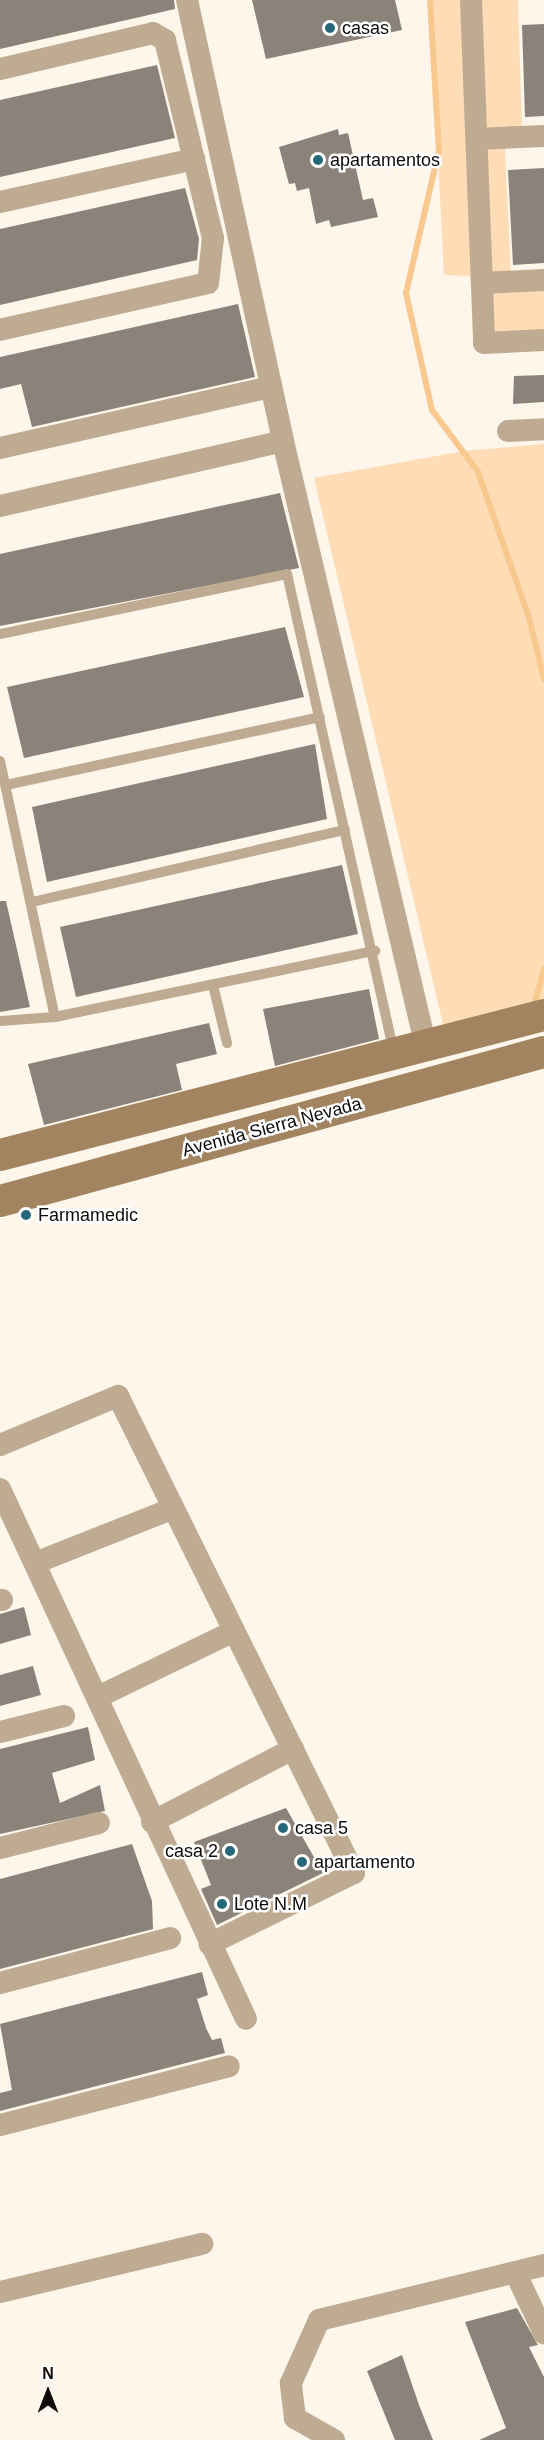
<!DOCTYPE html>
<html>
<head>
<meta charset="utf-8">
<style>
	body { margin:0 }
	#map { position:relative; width:544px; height:2440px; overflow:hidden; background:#fef5eb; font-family:Helvetica,sans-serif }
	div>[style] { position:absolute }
	.green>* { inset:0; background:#fedcb6 }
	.stream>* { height:6px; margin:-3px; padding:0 3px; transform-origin:3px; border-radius:3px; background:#f8c88f }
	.building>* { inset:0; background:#8b837a }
	.lane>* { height:10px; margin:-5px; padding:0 5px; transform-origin:5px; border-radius:5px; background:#bfaa92 }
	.street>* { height:22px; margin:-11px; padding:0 11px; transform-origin:11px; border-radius:11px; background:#bfaa92 }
	.secondary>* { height:32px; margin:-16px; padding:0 16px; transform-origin:16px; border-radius:16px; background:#a28460 }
	.dots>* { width:16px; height:16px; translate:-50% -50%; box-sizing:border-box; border:3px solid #fff; border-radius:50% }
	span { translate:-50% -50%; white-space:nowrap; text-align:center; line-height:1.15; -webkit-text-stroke:5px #fff; paint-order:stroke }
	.poi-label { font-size:18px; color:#0e0b08 }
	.left { translate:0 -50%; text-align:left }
	.right { translate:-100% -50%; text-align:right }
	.street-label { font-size:18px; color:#0e0b08 }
	.north { position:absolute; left:18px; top:2362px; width:60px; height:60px; -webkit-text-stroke:4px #fff; paint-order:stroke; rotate:0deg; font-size:16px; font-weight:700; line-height:24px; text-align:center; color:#0e0b08 }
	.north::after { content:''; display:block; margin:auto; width:21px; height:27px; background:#0e0b08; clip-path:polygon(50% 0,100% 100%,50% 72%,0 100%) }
</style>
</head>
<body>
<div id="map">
	<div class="green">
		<div style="clip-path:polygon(430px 0,518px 0,522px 130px,504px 131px,511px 278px,444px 275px)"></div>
		<div style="clip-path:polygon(544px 287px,544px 335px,489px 338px,488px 289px)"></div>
		<div style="clip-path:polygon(544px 444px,544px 1015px,447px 1041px,314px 478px,464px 451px)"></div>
	</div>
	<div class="stream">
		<div style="left:430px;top:0;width:150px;rotate:86.6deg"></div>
		<div style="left:439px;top:150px;width:147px;rotate:103deg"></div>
		<div style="left:406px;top:293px;width:120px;rotate:77.5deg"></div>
		<div style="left:432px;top:410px;width:77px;rotate:53.4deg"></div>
		<div style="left:478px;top:472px;width:155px;rotate:70.7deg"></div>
		<div style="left:529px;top:618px;width:63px;rotate:76.2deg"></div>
		<div style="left:534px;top:1006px;width:39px;rotate:-75deg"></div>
	</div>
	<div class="building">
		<div style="clip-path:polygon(0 0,174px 0,175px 9px,0 49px)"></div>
		<div style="clip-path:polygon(252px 0,395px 0,402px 30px,266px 59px)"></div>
		<div style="clip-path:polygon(544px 24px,544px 116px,525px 117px,522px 25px)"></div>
		<div style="clip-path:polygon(157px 65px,175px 138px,0 177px,0 100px)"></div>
		<div style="clip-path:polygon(338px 129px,339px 135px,348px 133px,363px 200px,373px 198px,378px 217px,331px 227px,329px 220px,316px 224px,309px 188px,297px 191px,295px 183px,289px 184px,279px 147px)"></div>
		<div style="clip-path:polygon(544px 168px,544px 263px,513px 265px,508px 170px)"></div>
		<div style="clip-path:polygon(185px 188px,199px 239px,197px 260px,0 305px,0 229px)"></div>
		<div style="clip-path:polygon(238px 304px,255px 377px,32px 427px,21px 384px,0 389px,0 357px)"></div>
		<div style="clip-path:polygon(544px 375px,544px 402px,513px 404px,514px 376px)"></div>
		<div style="clip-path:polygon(280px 493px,299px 568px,0 626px,0 554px)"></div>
		<div style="clip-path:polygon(285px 627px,304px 697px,24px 758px,7px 687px)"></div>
		<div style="clip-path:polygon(315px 744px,327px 819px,47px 882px,32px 807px)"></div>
		<div style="clip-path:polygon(342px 865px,358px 934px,76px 997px,60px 927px)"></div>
		<div style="clip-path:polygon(0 901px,6px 901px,30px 1007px,0 1012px)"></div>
		<div style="clip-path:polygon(369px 989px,379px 1039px,275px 1066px,263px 1009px)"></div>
		<div style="clip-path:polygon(209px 1023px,217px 1054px,176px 1064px,182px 1090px,44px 1125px,28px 1064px)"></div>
		<div style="clip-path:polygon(24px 1607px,31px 1635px,0 1644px,0 1614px)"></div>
		<div style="clip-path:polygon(33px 1666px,41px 1695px,0 1706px,0 1675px)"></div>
		<div style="clip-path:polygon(88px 1727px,95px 1760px,52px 1773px,60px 1803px,100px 1785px,105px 1811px,0 1834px,0 1749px)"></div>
		<div style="clip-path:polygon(286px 1808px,323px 1873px,217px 1925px,201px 1889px,211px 1885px,194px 1842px)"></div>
		<div style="clip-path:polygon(132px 1844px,152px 1901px,153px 1929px,0 1969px,0 1879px)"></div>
		<div style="clip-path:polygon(202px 1972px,208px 1995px,197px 1999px,206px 2028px,212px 2040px,221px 2038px,225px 2053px,0 2111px,0 2093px,12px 2090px,0 2024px)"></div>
		<div style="clip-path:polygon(517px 2308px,538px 2345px,529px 2347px,544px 2377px,544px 2440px,479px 2440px,506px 2428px,465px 2322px)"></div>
		<div style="clip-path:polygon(402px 2355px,419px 2405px,433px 2440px,395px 2440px,367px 2371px)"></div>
	</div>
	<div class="lane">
		<div style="left:0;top:634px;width:293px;rotate:-11.8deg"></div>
		<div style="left:287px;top:574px;width:490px;rotate:77.4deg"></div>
		<div style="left:0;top:761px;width:262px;rotate:77.9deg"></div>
		<div style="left:6px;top:785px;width:321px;rotate:-12.2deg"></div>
		<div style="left:32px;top:902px;width:321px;rotate:-13deg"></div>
		<div style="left:213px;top:985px;width:60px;rotate:76.4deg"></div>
		<div style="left:0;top:1021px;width:55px;rotate:-4.2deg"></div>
		<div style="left:55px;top:1017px;width:327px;rotate:-11.7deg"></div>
	</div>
	<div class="street">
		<div style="left:187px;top:0;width:451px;rotate:77.7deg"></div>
		<div style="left:283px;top:441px;width:623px;rotate:76.72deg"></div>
		<div style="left:471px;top:0;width:343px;rotate:87.8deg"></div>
		<div style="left:484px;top:343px;width:60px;rotate:-2.9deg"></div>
		<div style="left:0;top:69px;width:157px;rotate:-13.2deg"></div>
		<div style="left:153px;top:33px;width:14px;rotate:30deg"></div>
		<div style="left:165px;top:40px;width:204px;rotate:76.4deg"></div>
		<div style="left:213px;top:238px;width:45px;rotate:96.3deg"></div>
		<div style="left:208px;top:283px;width:213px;rotate:167.3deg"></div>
		<div style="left:477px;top:139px;width:67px;rotate:-2.6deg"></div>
		<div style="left:0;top:202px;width:199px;rotate:-12.5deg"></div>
		<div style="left:482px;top:283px;width:62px;rotate:-2.8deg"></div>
		<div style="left:508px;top:431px;width:36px;rotate:-3deg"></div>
		<div style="left:0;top:448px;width:278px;rotate:-12.7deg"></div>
		<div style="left:0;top:506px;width:290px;rotate:-12.9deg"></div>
		<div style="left:0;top:1445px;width:128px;rotate:-22.6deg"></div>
		<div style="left:118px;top:1396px;width:532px;rotate:63.68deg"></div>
		<div style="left:354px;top:1873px;width:161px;rotate:153.8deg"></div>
		<div style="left:0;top:1489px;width:584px;rotate:65.1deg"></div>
		<div style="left:35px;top:1563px;width:149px;rotate:-21.6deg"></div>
		<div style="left:0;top:1600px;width:2px"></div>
		<div style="left:98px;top:1697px;width:151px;rotate:-25.9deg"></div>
		<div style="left:0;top:1732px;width:66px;rotate:-14deg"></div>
		<div style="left:152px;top:1822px;width:159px;rotate:-27.4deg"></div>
		<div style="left:0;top:1848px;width:102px;rotate:-14.2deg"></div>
		<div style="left:0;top:1983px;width:176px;rotate:-14.8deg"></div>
		<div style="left:0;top:2125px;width:236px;rotate:-14.4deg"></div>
		<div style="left:515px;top:2272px;width:68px;rotate:64.6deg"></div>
		<div style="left:0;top:2292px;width:208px;rotate:-13.4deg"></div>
		<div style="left:334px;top:2440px;width:45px;rotate:-150.6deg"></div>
		<div style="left:295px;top:2418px;width:35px;rotate:-97deg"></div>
		<div style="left:291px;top:2383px;width:69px;rotate:-66deg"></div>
		<div style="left:319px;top:2320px;width:232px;rotate:-13.7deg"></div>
	</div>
	<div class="secondary">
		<div style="left:0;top:1155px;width:562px;rotate:-14.43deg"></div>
		<div style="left:0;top:1201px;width:564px;rotate:-15.32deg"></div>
	</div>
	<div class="dots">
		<div style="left:330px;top:28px;background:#26677b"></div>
		<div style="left:318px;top:160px;background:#26677b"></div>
		<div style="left:26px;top:1215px;background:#26677b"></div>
		<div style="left:283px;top:1828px;background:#26677b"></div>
		<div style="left:230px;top:1851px;background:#26677b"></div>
		<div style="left:302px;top:1862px;background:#26677b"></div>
		<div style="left:222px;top:1904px;background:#26677b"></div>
	</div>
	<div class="poi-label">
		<span class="left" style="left:342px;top:28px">casas</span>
		<span class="left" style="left:330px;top:160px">apartamentos</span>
		<span class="left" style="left:38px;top:1215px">Farmamedic</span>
		<span class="left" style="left:295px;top:1828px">casa 5</span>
		<span class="right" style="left:218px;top:1851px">casa 2</span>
		<span class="left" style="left:314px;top:1862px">apartamento</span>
		<span class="left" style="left:234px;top:1904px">Lote N.M</span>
	</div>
	<div class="street-label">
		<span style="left:272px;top:1127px;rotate:-15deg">Avenida Sierra Nevada</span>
	</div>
	<div class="north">N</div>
</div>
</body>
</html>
